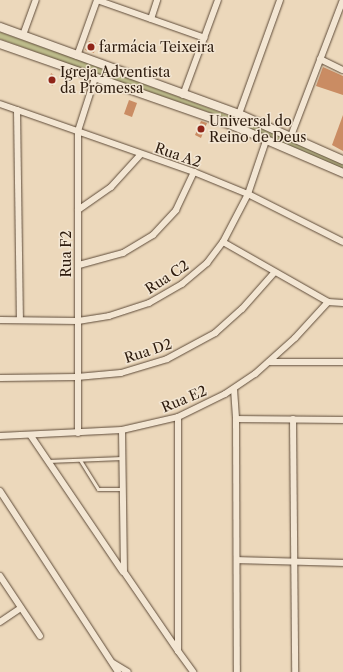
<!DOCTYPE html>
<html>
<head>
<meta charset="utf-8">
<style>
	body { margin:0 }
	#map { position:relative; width:343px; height:672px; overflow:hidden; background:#ecd8bb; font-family:"Libre Caslon Text",serif }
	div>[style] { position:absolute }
	.green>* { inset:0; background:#bebd8c }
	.building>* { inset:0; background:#ca8c63 }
	.roads { filter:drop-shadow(0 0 1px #5e4b39) drop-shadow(0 0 1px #5e4b39) }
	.lane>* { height:3px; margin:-1.5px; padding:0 1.5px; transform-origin:1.5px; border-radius:1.5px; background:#f3e6d3 }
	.street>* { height:6px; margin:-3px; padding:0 3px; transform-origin:3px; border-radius:3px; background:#f3e6d3 }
	.secondary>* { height:8px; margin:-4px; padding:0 4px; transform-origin:4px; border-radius:4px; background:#f3e6d3 }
	.dots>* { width:11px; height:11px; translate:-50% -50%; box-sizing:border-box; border:2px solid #f3e6d3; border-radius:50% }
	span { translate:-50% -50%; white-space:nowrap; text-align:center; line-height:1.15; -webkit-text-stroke:3px #f3e6d3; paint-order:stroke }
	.poi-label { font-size:14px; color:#2e1c0e }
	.left { translate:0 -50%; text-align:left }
	.street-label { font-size:14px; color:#2e1c0e }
</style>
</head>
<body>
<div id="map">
	<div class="green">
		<div style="clip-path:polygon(0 32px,98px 67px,230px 116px,228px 119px,80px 68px,0 39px)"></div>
		<div style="clip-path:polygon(251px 123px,331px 158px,343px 164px,343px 169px,248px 128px)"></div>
	</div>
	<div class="building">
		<div style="clip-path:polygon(89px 41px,96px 43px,94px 53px,85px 50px)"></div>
		<div style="clip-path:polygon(323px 67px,343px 76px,343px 95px,316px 86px)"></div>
		<div style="clip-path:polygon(51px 73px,55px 76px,53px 86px,48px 84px)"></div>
		<div style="clip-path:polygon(129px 100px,137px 103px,132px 117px,124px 114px)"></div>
		<div style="clip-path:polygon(343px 115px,343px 151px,332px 145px)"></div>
		<div style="clip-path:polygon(201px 121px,207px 123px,201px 138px,195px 135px)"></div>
	</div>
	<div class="roads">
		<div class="lane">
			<div style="left:80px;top:460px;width:34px;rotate:58deg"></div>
			<div style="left:98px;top:489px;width:24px"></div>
			<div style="left:48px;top:461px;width:74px;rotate:-2.3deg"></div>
		</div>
		<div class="street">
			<div style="left:97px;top:0;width:114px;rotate:19.4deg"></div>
			<div style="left:151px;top:19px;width:20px;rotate:-72deg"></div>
			<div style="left:23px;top:35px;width:37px;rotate:-70deg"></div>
			<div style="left:77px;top:56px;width:59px;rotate:-70.3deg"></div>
			<div style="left:320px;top:59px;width:25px;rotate:26deg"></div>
			<div style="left:183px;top:95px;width:101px;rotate:-69.8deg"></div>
			<div style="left:0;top:104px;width:206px;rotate:19.3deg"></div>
			<div style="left:194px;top:172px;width:58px;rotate:22.2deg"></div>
			<div style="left:248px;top:194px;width:106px;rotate:26.8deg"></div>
			<div style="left:17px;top:110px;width:210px;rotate:89.2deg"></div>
			<div style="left:239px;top:114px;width:121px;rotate:-70.2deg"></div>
			<div style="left:291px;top:136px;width:146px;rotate:-69.1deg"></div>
			<div style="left:78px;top:210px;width:40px;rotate:-34.9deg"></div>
			<div style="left:111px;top:187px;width:43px;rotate:-47.8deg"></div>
			<div style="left:223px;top:242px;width:121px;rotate:29.7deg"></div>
			<div style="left:79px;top:265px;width:46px;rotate:-15.3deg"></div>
			<div style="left:123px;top:253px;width:35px;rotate:-31deg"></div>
			<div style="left:153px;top:235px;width:34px;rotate:-47deg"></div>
			<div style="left:176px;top:210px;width:42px;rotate:-64.7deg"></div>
			<div style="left:0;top:320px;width:78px;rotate:0.7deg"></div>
			<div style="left:78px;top:321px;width:31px;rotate:-9deg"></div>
			<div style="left:109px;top:316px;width:42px;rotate:-18deg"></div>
			<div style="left:149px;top:303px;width:38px;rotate:-30deg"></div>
			<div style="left:182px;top:284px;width:33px;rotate:-40deg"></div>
			<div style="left:207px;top:263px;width:26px;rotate:-53deg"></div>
			<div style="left:223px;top:242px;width:54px;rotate:-62.5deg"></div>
			<div style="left:248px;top:194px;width:59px;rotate:-71.3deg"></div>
			<div style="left:269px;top:362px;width:74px"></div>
			<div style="left:0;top:378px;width:77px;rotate:-0.7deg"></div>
			<div style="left:77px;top:377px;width:44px;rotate:-5.2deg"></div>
			<div style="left:121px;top:373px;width:48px;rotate:-16.9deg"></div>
			<div style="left:167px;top:359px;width:55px;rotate:-28.4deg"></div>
			<div style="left:215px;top:333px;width:36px;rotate:-42deg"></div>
			<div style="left:242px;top:309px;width:48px;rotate:-48.4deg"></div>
			<div style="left:234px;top:389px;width:30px;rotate:86deg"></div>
			<div style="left:236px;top:419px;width:253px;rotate:89.8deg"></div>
			<div style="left:178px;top:417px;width:234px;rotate:90deg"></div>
			<div style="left:178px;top:651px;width:26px;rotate:54deg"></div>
			<div style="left:236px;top:419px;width:107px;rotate:0.5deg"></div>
			<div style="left:293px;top:419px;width:253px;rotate:89.5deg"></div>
			<div style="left:122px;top:430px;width:142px;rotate:89.2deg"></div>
			<div style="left:124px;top:572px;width:96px;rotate:55.6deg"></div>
			<div style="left:78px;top:433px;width:302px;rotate:-90deg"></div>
			<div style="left:78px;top:131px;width:56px;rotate:-72.2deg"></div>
			<div style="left:0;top:436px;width:122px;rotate:-2.8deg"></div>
			<div style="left:122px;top:430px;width:57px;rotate:-13.1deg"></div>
			<div style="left:178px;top:417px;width:52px;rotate:-26.1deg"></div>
			<div style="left:225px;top:394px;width:36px;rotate:-34deg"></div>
			<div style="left:255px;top:374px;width:54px;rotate:-42deg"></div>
			<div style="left:295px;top:338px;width:49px;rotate:-47.5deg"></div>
			<div style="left:328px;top:302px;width:15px;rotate:4deg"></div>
			<div style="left:31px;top:436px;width:164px;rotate:55.9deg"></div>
			<div style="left:0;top:491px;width:216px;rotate:56.9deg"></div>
			<div style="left:237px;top:560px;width:106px;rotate:1.6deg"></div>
			<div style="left:0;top:576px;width:72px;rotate:56.3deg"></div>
			<div style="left:0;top:622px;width:25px;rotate:-34deg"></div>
			<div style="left:113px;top:663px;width:17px;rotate:31deg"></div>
		</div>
		<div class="secondary">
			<div style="left:0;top:27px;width:254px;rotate:20deg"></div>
			<div style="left:239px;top:114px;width:114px;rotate:23.9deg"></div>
			<div style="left:0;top:44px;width:248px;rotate:19.3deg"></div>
			<div style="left:234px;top:126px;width:119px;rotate:23.3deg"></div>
		</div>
	</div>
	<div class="dots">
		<div style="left:91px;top:47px;background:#8f2418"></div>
		<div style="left:52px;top:80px;background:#8f2418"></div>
		<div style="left:201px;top:129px;background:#8f2418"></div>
	</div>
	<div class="poi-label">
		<span class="left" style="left:99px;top:47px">farmácia Teixeira</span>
		<span class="left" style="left:60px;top:80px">Igreja Adventista<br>da Promessa</span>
		<span class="left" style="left:209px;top:129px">Universal do<br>Reino de Deus</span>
	</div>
	<div class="street-label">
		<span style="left:178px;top:155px;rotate:19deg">Rua A2</span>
		<span style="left:66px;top:254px;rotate:-90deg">Rua F2</span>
		<span style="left:167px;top:277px;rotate:-33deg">Rua C2</span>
		<span style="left:148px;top:351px;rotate:-18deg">Rua D2</span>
		<span style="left:184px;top:399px;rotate:-23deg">Rua E2</span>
	</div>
</div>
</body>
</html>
